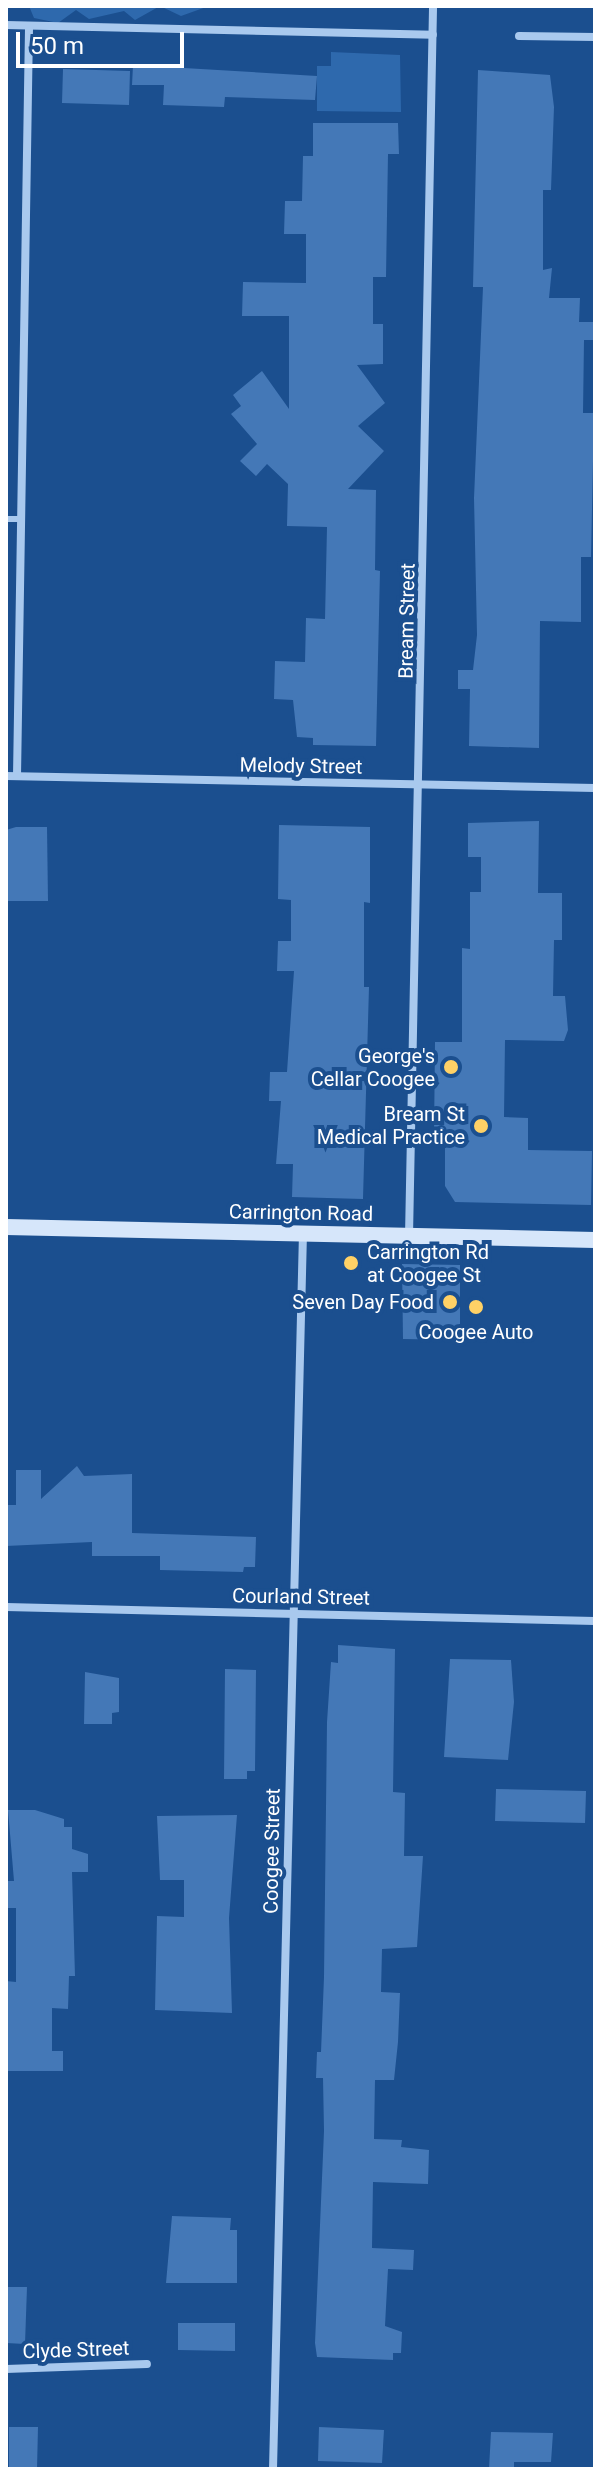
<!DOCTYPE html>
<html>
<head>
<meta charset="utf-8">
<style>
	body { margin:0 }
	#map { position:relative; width:601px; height:2475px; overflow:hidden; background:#1b4f8f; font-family:Roboto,sans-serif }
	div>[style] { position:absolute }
	.green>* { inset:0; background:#2e69ad }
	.building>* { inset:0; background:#4478b7 }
	.service>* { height:6px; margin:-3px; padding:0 3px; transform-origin:3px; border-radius:3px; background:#a9c9ee }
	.minor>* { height:8px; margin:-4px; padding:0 4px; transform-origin:4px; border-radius:4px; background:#a9c9ee }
	.secondary>* { height:16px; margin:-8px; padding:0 8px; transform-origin:8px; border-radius:8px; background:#d6e6fa }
	.dots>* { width:22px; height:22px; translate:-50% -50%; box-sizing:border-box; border:4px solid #1b4f8f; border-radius:50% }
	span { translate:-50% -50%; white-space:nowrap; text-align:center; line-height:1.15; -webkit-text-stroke:8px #1b4f8f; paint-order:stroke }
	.street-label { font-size:20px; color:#fff }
	.poi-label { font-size:20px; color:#fff }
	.right { translate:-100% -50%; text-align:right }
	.left { translate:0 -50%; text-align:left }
	.frame { position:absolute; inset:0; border:8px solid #fff; pointer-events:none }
	.scale { position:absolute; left:16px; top:32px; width:168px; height:36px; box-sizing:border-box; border:4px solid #fff; border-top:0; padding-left:10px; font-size:24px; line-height:28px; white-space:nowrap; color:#fff; -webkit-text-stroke:6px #1b4f8f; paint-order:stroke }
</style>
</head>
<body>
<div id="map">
	<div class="green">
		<div style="clip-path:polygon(29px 6px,209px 6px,181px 16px,160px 6px,135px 20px,124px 11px,89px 19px,76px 10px,58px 23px,34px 18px)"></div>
		<div style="clip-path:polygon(331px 52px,400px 55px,401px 112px,317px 111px,317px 66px,331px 66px)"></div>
	</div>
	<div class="building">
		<div style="clip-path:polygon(133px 65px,317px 76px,315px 100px,225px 97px,224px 107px,163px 105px,164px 85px,132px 85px)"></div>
		<div style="clip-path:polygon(63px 69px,130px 71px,129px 105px,62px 103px)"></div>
		<div style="clip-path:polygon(478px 70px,550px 75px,554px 107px,551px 190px,543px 190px,543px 270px,552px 268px,549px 298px,580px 298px,579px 322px,595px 322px,595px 340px,584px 340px,583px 413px,594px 413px,591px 557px,581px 557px,581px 622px,540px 621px,539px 748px,469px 746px,470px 689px,458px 689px,458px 670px,473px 670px,477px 635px,474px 498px,483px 287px,473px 287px)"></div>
		<div style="clip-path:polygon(313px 123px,398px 123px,399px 154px,388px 154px,386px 277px,373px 277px,373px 324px,383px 324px,383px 364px,357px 365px,385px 403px,358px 426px,384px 451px,348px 489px,376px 490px,375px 570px,380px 571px,376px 746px,313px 745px,313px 738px,297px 737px,293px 700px,274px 699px,275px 661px,305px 662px,306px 618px,325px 619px,327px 527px,287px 526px,288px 484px,267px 464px,256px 476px,240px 461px,257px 444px,231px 414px,241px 406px,233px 395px,262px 371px,289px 409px,289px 316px,242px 316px,243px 282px,306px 283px,306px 234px,284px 234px,285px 201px,302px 201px,303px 156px,313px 156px)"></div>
		<div style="clip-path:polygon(539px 821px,538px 893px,562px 893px,562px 940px,554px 940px,553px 996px,565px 996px,568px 1030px,564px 1041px,505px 1040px,504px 1117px,528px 1118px,528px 1150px,592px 1151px,591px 1205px,455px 1202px,445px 1186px,445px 1135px,434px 1135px,435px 1042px,462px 1042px,462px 948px,470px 949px,470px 892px,481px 892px,481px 857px,468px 857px,468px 823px)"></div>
		<div style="clip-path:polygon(279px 825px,370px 827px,370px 903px,364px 902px,364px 987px,369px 987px,363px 1199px,292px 1197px,293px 1164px,276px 1164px,281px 1101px,269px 1101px,270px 1072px,287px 1072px,294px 971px,277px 971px,278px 941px,291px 941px,291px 900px,278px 899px)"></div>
		<div style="clip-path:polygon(16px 827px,47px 827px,48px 901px,6px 901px,6px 830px)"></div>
		<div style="clip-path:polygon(402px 1264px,460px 1265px,460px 1340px,403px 1339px)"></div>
		<div style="clip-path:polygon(77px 1466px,84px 1476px,132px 1474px,132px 1533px,256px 1537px,255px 1567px,244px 1567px,243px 1572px,160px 1570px,160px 1556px,92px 1556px,92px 1542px,6px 1546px,6px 1505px,16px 1505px,16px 1470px,41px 1470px,41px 1499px)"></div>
		<div style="clip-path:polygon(338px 1645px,395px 1649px,393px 1792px,405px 1793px,404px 1856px,423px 1856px,417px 1947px,382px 1949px,381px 1992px,400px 1993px,398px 2042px,394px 2080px,375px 2080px,374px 2139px,402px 2140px,401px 2147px,429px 2150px,428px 2184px,373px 2182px,372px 2248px,414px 2250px,413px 2270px,388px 2269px,385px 2326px,402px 2332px,401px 2353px,393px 2353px,393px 2360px,317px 2357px,315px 2343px,324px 2131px,323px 2078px,316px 2078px,317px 2052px,321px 2052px,324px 1977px,327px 1722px,331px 1662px,338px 1663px)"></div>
		<div style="clip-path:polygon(450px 1659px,511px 1660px,514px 1702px,508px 1760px,444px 1757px)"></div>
		<div style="clip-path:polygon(225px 1669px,256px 1670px,255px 1771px,247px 1771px,247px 1779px,224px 1779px)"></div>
		<div style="clip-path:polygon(85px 1672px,119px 1678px,119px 1712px,112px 1713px,112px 1724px,84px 1724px)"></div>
		<div style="clip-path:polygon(496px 1789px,586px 1791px,585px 1823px,495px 1821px)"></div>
		<div style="clip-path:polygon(8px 1810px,35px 1810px,64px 1819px,64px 1827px,72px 1827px,72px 1849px,88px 1854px,88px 1872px,72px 1872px,75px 1976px,69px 1976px,68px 2009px,52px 2008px,52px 2051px,63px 2051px,63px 2071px,6px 2071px,6px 1981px,16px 1982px,16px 1908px,6px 1908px,6px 1881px,14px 1881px)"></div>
		<div style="clip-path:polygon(237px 1815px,229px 1918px,232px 2013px,155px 2010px,157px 1916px,184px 1917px,184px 1880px,160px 1880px,157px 1816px)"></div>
		<div style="clip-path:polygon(172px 2216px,231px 2218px,230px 2230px,237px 2230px,237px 2283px,166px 2283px)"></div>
		<div style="clip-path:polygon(6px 2287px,27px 2287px,25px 2344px,6px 2343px)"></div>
		<div style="clip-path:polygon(178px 2323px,235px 2323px,235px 2351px,178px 2350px)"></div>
		<div style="clip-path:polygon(9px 2427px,38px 2427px,37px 2469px,9px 2469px)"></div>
		<div style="clip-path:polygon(319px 2427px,384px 2430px,382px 2463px,318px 2461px)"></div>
		<div style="clip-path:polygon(491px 2432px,553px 2433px,551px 2462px,514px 2462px,514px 2469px,489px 2469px)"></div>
	</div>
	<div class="service">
		<div style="left:6px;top:519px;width:16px"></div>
	</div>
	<div class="minor">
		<div style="left:6px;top:25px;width:427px;rotate:1.3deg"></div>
		<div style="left:519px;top:36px;width:76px;rotate:0.8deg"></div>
		<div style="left:6px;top:776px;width:589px;rotate:1.17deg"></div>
		<div style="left:17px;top:776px;width:750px;rotate:-89.08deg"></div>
		<div style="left:409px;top:1236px;width:1230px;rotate:-88.88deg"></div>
		<div style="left:6px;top:1607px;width:589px;rotate:1.36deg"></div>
		<div style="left:6px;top:2369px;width:141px;rotate:-2deg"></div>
		<div style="left:273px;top:2469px;width:1235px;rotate:-88.61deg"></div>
	</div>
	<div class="secondary">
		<div style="left:6px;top:1227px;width:589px;rotate:1.26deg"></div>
	</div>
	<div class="dots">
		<div style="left:451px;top:1067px;background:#ffd166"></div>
		<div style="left:481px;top:1126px;background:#ffd166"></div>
		<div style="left:351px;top:1263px;background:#ffd166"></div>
		<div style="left:450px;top:1302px;background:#ffd166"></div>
		<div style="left:476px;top:1307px;background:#ffd166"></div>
	</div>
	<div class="street-label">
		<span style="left:407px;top:621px;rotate:-89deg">Bream Street</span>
		<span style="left:301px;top:766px;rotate:1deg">Melody Street</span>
		<span style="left:301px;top:1213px;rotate:1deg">Carrington Road</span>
		<span style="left:301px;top:1597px;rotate:1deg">Courland Street</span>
		<span style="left:272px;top:1851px;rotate:-89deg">Coogee Street</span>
		<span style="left:76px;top:2350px;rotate:-2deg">Clyde Street</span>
	</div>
	<div class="poi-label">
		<span class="right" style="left:435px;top:1068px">George's<br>Cellar Coogee</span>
		<span class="right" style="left:465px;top:1126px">Bream St<br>Medical Practice</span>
		<span class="left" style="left:367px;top:1264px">Carrington Rd<br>at Coogee St</span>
		<span class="right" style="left:434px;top:1302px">Seven Day Food</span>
		<span style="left:476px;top:1332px">Coogee Auto</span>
	</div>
	<div class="frame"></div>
	<div class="scale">50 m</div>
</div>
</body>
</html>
